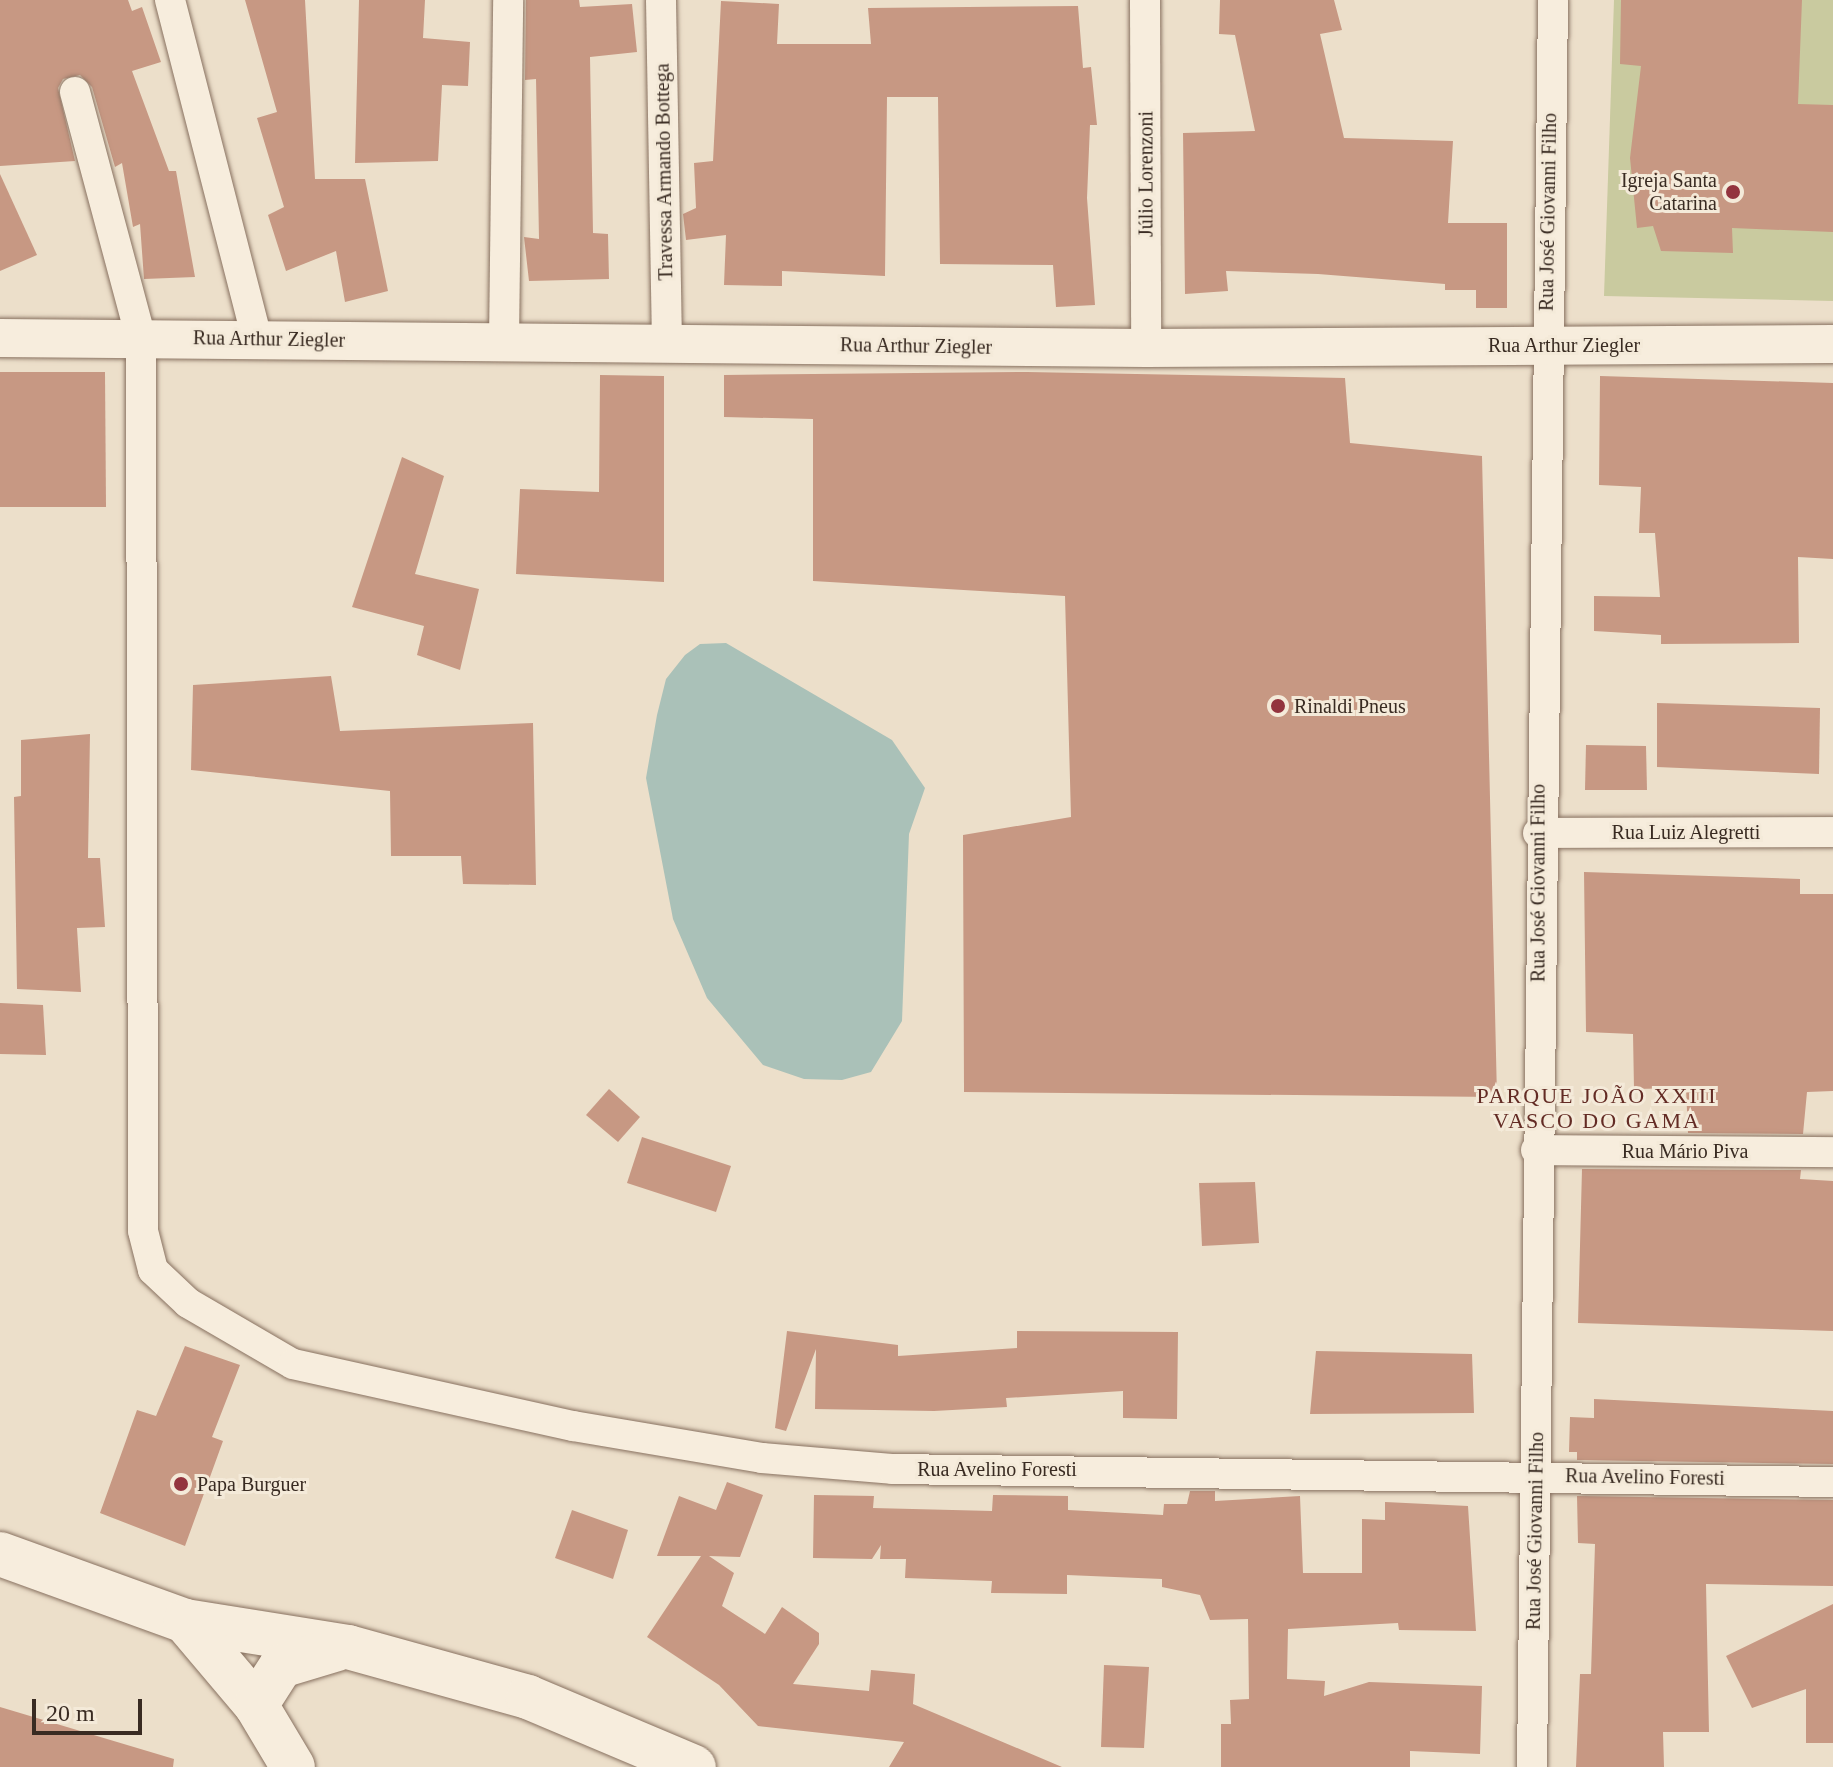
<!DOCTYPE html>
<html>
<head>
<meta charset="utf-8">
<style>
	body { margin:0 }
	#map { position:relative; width:1833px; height:1767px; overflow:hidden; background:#ecdfca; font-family:"Times New Roman",serif }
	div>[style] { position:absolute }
	.green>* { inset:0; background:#c9ca9f }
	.water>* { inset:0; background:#aac1b8 }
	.building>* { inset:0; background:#c79883 }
	.roads { filter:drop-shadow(0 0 2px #887160) drop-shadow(0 0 2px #887160) }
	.minor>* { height:30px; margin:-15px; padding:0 15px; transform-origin:15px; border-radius:15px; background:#f7eddd }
	.tertiary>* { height:38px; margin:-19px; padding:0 19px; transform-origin:19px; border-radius:19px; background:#f7eddd }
	.secondary>* { height:44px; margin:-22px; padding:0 22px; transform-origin:22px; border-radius:22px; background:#f7eddd }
	.dots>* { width:22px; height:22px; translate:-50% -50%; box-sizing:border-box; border:4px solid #f4ead9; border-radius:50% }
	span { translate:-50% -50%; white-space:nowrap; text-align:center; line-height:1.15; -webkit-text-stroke:6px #f4ead9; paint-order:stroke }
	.street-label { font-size:20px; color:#392b22 }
	.poi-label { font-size:20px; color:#392b22 }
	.right { translate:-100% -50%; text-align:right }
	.left { translate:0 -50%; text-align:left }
	.neighbourhood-label { font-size:22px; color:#632b24; letter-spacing:2px }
	.scale { position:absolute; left:32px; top:1699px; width:110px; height:36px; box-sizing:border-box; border:4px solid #392b22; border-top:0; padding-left:10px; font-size:24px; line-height:28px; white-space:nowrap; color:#392b22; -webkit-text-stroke:6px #f4ead9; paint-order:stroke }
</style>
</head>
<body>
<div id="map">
	<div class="green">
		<div style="clip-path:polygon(1614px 0,1833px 0,1833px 301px,1604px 296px)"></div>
	</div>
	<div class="water">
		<div style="clip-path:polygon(726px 643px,892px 740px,925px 788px,909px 834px,902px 1021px,871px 1072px,842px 1080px,804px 1079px,763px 1065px,707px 998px,673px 919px,646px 778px,657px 715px,666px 679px,685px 655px,700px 644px)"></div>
	</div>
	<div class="building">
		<div style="clip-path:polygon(0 0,128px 0,132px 11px,142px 7px,161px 62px,132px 71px,169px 171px,176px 171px,195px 277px,144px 279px,140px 224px,133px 227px,122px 163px,115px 167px,92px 87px,80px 75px,63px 79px,58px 88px,75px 161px,0 166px)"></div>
		<div style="clip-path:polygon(245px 0,305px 0,315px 179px,365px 179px,388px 291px,345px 302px,336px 251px,286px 271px,268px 215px,284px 207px,257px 118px,277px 112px)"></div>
		<div style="clip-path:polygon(359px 0,425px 0,423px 38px,470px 42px,468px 86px,442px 85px,438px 161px,355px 163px)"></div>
		<div style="clip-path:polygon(526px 0,579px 0,580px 7px,632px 4px,637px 52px,590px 57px,593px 233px,608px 234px,609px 279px,529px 281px,524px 237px,539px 239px,536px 79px,525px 80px)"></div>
		<div style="clip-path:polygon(1220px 0,1334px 0,1342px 30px,1320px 34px,1344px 138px,1453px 141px,1448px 223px,1507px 223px,1507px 308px,1476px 308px,1476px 290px,1445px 290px,1445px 284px,1318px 274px,1226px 271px,1228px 291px,1185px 294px,1183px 133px,1255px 131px,1235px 35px,1219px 34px)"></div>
		<div style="clip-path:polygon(1621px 0,1802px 0,1798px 104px,1833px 105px,1833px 232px,1732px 228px,1733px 253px,1661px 251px,1653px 226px,1637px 228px,1630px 158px,1641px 66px,1620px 64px)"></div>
		<div style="clip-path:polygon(721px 1px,779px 4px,777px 44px,871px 44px,868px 8px,1078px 6px,1083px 68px,1091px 67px,1097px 125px,1090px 125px,1087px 198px,1095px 305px,1056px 307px,1053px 265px,940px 264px,938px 97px,887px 97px,885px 276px,782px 271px,782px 286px,724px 285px,726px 235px,686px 240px,683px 214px,696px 208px,694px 163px,713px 161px)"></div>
		<div style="clip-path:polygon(0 174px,37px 255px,0 271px)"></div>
		<div style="clip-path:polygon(0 372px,105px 372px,106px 507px,0 507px)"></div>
		<div style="clip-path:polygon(1027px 372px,1345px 378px,1350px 443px,1482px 456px,1497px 1097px,964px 1092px,963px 835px,1071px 817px,1065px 596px,813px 581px,813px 419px,724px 417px,724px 375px)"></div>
		<div style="clip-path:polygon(600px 375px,664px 376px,664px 582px,516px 574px,520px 489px,599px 492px)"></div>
		<div style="clip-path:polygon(1600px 376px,1833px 383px,1833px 559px,1798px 557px,1799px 643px,1661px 644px,1661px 635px,1594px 631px,1594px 596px,1660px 597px,1655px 533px,1639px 533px,1641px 487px,1599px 485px)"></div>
		<div style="clip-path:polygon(402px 457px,444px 476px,415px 574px,479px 589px,460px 670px,417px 655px,424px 626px,352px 607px)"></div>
		<div style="clip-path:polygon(331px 676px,340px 731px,533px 723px,536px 885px,463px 884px,461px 856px,391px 856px,390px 791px,191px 770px,193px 685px)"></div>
		<div style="clip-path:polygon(1657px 703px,1820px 708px,1819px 774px,1657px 767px)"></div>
		<div style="clip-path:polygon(90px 734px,88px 858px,100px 858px,105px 927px,77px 928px,81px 992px,17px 989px,14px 797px,21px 796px,21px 740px)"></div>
		<div style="clip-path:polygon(1586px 745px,1646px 746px,1647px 790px,1585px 790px)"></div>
		<div style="clip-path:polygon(1584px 872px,1800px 879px,1800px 894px,1833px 894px,1833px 1091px,1807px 1092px,1803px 1134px,1688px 1133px,1686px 1088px,1634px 1089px,1633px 1034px,1586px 1032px)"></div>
		<div style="clip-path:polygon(0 1003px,43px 1005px,46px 1055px,0 1054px)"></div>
		<div style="clip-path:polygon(609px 1089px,640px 1117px,618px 1142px,586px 1115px)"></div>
		<div style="clip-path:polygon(642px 1137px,731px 1166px,716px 1212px,627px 1183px)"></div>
		<div style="clip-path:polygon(1582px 1169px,1801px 1170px,1800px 1179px,1833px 1181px,1833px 1331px,1578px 1323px)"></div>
		<div style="clip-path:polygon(1255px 1182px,1259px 1243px,1202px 1246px,1199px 1183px)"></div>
		<div style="clip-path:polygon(787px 1331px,898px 1345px,898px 1356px,1017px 1348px,1017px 1331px,1178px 1332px,1177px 1419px,1123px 1418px,1123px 1391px,1006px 1398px,1007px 1407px,934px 1411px,815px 1409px,816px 1349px,786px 1431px,775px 1428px)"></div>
		<div style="clip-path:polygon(185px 1346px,240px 1365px,212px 1437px,223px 1441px,185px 1546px,100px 1513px,137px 1410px,156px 1416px)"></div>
		<div style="clip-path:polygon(1316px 1351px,1472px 1354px,1474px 1413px,1310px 1414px)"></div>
		<div style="clip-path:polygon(1594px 1399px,1833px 1411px,1833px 1464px,1577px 1460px,1577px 1452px,1569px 1452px,1570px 1417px,1594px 1418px)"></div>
		<div style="clip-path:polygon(727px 1482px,763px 1495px,740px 1557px,709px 1556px,734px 1573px,722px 1606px,765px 1634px,782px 1607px,819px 1633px,819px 1644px,793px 1684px,869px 1691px,871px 1670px,915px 1674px,913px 1704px,1062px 1767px,889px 1767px,904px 1742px,758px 1726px,719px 1685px,647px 1637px,701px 1556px,657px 1556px,679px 1496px,716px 1510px)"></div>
		<div style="clip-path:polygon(1190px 1491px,1215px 1491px,1215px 1501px,1300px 1496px,1303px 1573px,1362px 1573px,1362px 1519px,1385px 1520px,1385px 1502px,1468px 1506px,1476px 1631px,1399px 1630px,1398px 1623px,1288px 1629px,1287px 1679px,1325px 1681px,1324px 1696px,1369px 1682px,1482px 1686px,1480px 1754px,1410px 1751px,1410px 1767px,1221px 1767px,1221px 1724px,1231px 1724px,1230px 1700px,1249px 1699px,1248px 1619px,1210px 1620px,1200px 1595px,1162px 1587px,1162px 1579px,1067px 1575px,1067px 1594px,991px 1593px,992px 1581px,905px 1578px,906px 1559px,880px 1559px,881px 1545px,872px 1559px,813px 1558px,814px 1495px,874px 1496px,873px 1508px,992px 1511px,993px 1495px,1068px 1496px,1068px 1510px,1163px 1515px,1164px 1504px,1187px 1504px)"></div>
		<div style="clip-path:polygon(1577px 1496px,1833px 1500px,1833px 1586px,1706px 1584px,1709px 1732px,1663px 1732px,1664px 1767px,1576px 1767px,1580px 1674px,1591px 1674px,1595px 1544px,1578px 1543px)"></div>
		<div style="clip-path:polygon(572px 1510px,628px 1530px,613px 1579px,555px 1558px)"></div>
		<div style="clip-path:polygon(1833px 1604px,1833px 1743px,1806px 1743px,1806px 1689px,1752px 1708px,1726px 1656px)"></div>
		<div style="clip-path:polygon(1104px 1665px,1149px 1667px,1144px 1748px,1101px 1747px)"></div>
		<div style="clip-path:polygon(0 1707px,174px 1759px,173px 1767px,0 1767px)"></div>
	</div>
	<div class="roads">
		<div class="minor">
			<div style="left:170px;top:0;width:349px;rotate:75.6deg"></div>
			<div style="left:661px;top:0;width:344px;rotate:89deg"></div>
			<div style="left:1145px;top:0;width:348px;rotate:89.8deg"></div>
			<div style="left:75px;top:92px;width:255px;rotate:75deg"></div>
			<div style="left:141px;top:338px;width:893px;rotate:89.87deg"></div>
			<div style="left:143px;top:1231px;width:40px;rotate:75.6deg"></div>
			<div style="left:153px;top:1270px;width:48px;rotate:43.3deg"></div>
			<div style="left:188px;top:1303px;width:121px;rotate:30.2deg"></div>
			<div style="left:293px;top:1364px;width:287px;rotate:12.5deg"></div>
			<div style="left:573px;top:1426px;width:192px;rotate:9.6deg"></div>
			<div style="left:762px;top:1458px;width:130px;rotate:4.8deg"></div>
			<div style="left:892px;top:1469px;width:941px;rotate:0.79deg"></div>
			<div style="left:504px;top:342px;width:342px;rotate:-89.3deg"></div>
			<div style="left:1538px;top:833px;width:295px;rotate:-0.2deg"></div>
			<div style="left:1536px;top:1150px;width:297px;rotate:0.4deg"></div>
			<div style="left:1532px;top:1767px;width:1767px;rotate:-89.32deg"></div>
		</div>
		<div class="tertiary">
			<div style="left:0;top:338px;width:1146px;rotate:0.5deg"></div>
			<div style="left:1146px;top:348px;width:687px;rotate:-0.33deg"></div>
		</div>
		<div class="secondary">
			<div style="left:0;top:1554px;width:197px;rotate:19.9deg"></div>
			<div style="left:185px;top:1621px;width:165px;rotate:9.1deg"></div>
			<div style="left:348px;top:1647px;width:187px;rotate:15.5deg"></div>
			<div style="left:528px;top:1697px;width:180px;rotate:22.9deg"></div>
			<div style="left:185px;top:1621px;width:110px;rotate:49.8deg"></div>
			<div style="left:256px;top:1705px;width:72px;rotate:59.2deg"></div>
			<div style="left:256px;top:1705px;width:46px;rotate:-57.3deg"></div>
			<div style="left:281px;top:1666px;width:59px;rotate:-16.9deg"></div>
		</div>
	</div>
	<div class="dots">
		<div style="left:1733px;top:192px;background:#93343e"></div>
		<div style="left:1278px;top:706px;background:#93343e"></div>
		<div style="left:181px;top:1484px;background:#93343e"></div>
	</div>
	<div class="street-label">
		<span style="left:664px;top:172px;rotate:-91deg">Travessa Armando Bottega</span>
		<span style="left:1146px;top:174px;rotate:-90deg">Júlio Lorenzoni</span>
		<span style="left:1548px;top:212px;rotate:-89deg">Rua José Giovanni Filho</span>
		<span style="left:269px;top:339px;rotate:1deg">Rua Arthur Ziegler</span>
		<span style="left:1564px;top:345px">Rua Arthur Ziegler</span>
		<span style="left:916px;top:346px;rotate:1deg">Rua Arthur Ziegler</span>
		<span style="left:1686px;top:832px">Rua Luiz Alegretti</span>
		<span style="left:1538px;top:883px;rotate:-90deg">Rua José Giovanni Filho</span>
		<span style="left:1685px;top:1151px">Rua Mário Piva</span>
		<span style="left:997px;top:1469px">Rua Avelino Foresti</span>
		<span style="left:1645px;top:1477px;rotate:1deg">Rua Avelino Foresti</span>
		<span style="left:1535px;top:1531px;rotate:-89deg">Rua José Giovanni Filho</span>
	</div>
	<div class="poi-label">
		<span class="right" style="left:1717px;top:192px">Igreja Santa<br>Catarina</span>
		<span class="left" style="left:1294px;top:706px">Rinaldi Pneus</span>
		<span class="left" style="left:197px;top:1484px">Papa Burguer</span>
	</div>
	<div class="neighbourhood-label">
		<span style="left:1597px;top:1108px">PARQUE JOÃO XXIII<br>VASCO DO GAMA</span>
	</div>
	<div class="scale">20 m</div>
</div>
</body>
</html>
